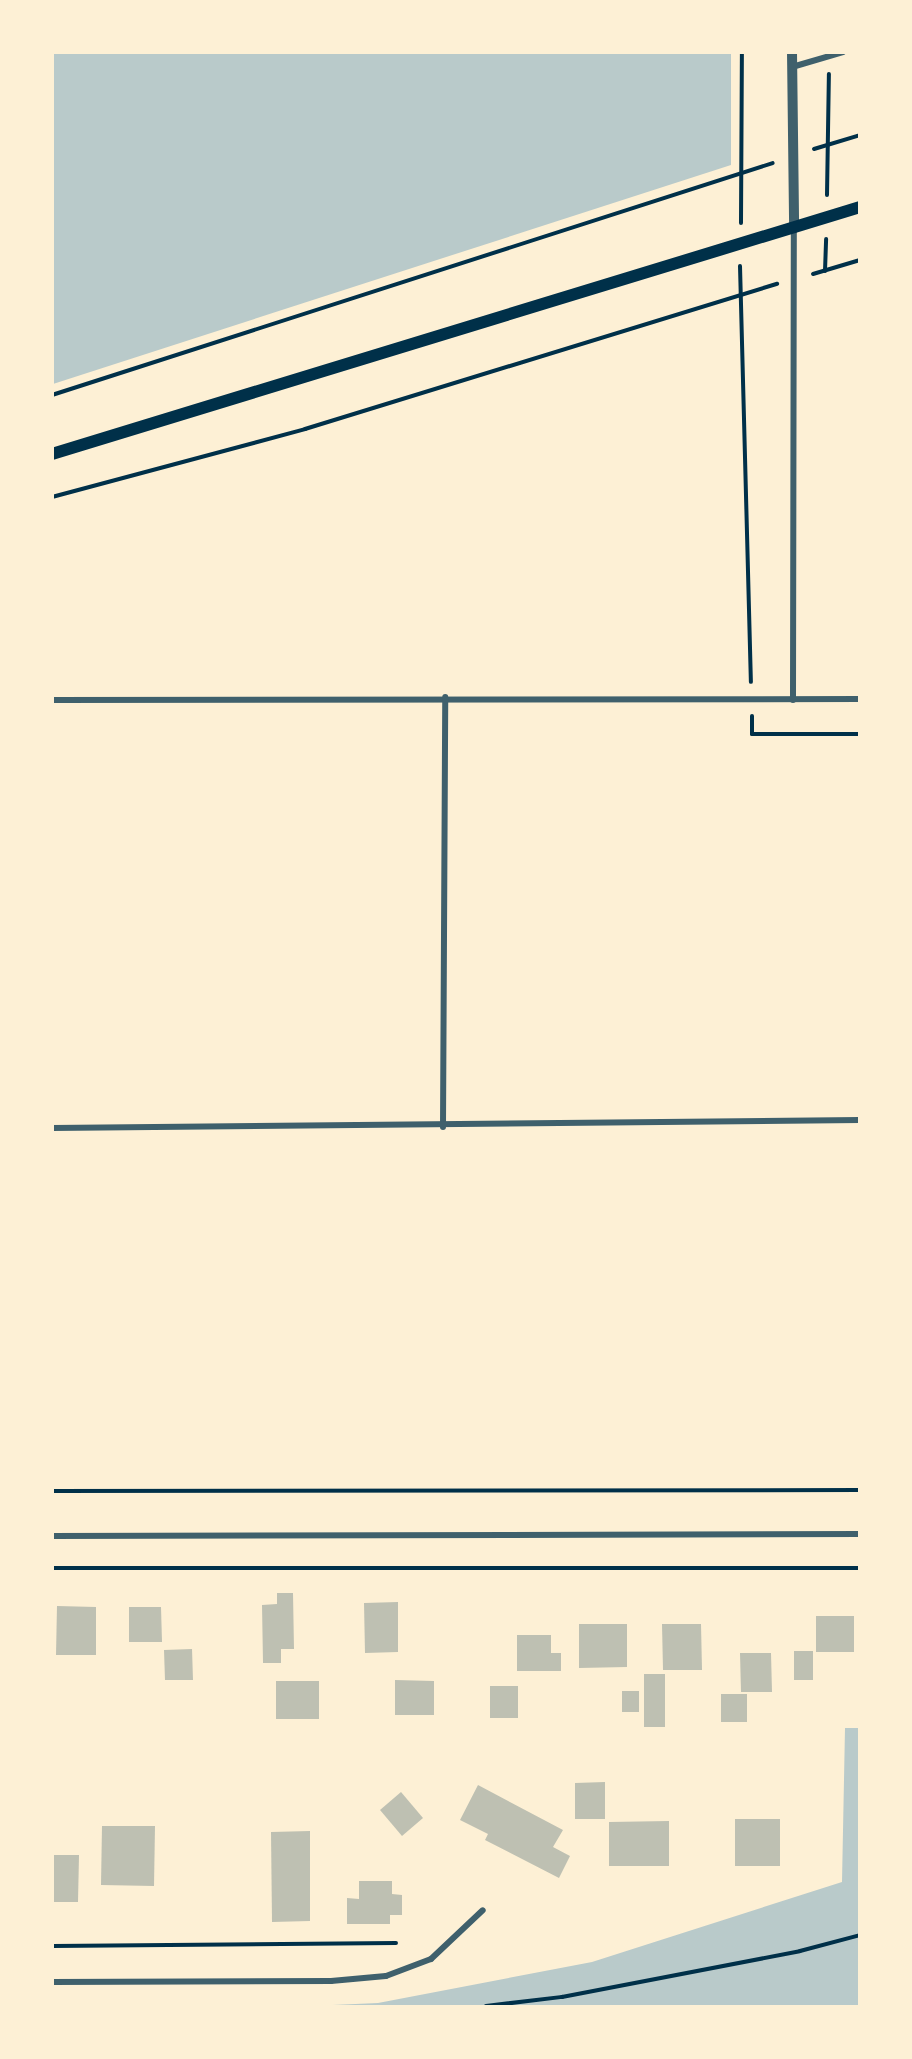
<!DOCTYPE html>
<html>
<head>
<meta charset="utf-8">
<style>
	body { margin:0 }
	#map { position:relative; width:912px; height:2059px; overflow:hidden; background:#fdf0d5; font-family:"Golos Text",sans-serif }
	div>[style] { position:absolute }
	.green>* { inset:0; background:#b9caca }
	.building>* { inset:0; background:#bec0b2 }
	.path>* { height:4px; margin:-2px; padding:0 2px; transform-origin:2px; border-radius:2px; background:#003049 }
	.minor>* { height:6px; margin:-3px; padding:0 3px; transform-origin:3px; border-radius:3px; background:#3f606c }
	.tertiary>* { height:10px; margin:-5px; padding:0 5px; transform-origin:5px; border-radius:5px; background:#3f606c }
	.secondary>* { height:12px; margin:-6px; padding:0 6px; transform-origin:6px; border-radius:6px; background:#003049 }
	span { translate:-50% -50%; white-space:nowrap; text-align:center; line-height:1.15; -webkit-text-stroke:6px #fdf0d5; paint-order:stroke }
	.frame { position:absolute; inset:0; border:54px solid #fdf0d5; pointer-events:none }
</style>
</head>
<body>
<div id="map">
	<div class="green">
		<div style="clip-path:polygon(52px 53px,731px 53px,731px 165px,53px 384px)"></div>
		<div style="clip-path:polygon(845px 1728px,859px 1728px,859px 2006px,310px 2006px,378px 2003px,592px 1962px,842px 1882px)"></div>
	</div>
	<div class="building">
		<div style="clip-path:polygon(277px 1593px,293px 1593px,294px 1649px,281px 1649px,281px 1663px,263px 1663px,262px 1605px,277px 1604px)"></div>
		<div style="clip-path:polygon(398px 1602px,398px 1652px,365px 1653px,364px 1603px)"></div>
		<div style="clip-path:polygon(57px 1606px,96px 1607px,96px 1655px,56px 1655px)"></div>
		<div style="clip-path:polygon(129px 1607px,161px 1607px,162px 1642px,129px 1642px)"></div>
		<div style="clip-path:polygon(816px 1616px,854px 1616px,854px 1652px,816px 1652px)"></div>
		<div style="clip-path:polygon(579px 1624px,627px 1624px,627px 1667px,579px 1668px)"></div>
		<div style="clip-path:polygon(662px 1624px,701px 1624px,702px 1670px,663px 1670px)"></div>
		<div style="clip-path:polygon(517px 1635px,551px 1635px,551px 1653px,561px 1653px,561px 1671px,517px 1671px)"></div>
		<div style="clip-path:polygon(192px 1649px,193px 1680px,165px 1680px,164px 1650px)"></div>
		<div style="clip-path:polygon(794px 1651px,813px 1651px,813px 1680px,794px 1680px)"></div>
		<div style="clip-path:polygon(740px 1653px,771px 1653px,772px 1692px,741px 1692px)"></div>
		<div style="clip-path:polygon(644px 1674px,665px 1674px,665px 1727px,644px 1727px)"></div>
		<div style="clip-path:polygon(395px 1680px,434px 1681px,434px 1715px,395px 1715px)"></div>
		<div style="clip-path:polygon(276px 1681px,319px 1681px,319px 1719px,276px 1719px)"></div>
		<div style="clip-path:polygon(490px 1686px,518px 1686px,518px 1718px,490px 1718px)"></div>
		<div style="clip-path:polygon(622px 1691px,639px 1691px,639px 1712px,622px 1712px)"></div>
		<div style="clip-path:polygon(721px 1694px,747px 1694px,747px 1722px,721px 1722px)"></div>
		<div style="clip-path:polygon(605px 1782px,605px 1819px,575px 1819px,575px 1783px)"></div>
		<div style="clip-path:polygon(478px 1785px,563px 1830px,553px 1847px,570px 1856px,559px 1878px,485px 1840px,488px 1834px,460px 1820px)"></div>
		<div style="clip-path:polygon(401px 1792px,423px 1818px,402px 1836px,380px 1810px)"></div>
		<div style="clip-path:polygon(735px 1819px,780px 1819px,780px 1866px,735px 1866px)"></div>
		<div style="clip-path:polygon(669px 1821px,669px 1866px,609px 1866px,609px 1822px)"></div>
		<div style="clip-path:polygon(102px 1826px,155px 1826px,154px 1886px,101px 1885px)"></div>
		<div style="clip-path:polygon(310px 1831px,310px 1921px,272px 1922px,271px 1832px)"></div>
		<div style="clip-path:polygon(52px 1855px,79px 1855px,78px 1902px,52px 1902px)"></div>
		<div style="clip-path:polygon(359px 1881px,392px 1881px,392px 1894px,402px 1895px,402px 1915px,390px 1915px,390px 1924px,347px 1924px,347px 1898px,359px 1899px)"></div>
	</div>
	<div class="path">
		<div style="left:814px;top:149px;width:48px;rotate:-16.9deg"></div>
		<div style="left:827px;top:195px;width:121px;rotate:-89.1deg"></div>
		<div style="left:741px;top:223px;width:171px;rotate:-89.7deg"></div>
		<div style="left:740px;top:266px;width:416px;rotate:88.5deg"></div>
		<div style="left:825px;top:271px;width:32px;rotate:-88deg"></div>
		<div style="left:813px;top:274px;width:49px;rotate:-16.6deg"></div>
		<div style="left:52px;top:395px;width:757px;rotate:-17.84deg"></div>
		<div style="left:52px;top:497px;width:262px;rotate:-15deg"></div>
		<div style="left:305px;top:429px;width:494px;rotate:-17.1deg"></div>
		<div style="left:752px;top:716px;width:18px;rotate:90deg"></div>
		<div style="left:752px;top:734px;width:108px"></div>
		<div style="left:52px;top:1491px;width:808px;rotate:-0.07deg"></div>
		<div style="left:52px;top:1568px;width:808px"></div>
		<div style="left:52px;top:1946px;width:344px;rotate:-0.5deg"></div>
		<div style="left:486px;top:2006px;width:77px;rotate:-6.8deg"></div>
		<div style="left:562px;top:1997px;width:242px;rotate:-10.9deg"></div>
		<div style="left:800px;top:1951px;width:62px;rotate:-14.9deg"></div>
	</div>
	<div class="minor">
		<div style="left:792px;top:67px;width:53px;rotate:-16.4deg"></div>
		<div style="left:52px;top:700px;width:808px;rotate:-0.07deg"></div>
		<div style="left:793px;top:700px;width:472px;rotate:-89.9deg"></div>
		<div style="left:443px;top:1127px;width:430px;rotate:-89.7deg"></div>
		<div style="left:52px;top:1128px;width:808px;rotate:-0.57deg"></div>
		<div style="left:52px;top:1536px;width:808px;rotate:-0.14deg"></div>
		<div style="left:52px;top:1982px;width:279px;rotate:-0.2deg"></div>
		<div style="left:331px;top:1981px;width:55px;rotate:-5.2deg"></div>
		<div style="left:386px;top:1976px;width:48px;rotate:-20.7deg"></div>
		<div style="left:431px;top:1959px;width:71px;rotate:-43.3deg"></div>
	</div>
	<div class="tertiary">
		<div style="left:792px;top:52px;width:176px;rotate:89.3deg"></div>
	</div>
	<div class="secondary">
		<div style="left:52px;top:454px;width:845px;rotate:-17deg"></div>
	</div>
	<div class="frame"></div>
</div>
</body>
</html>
